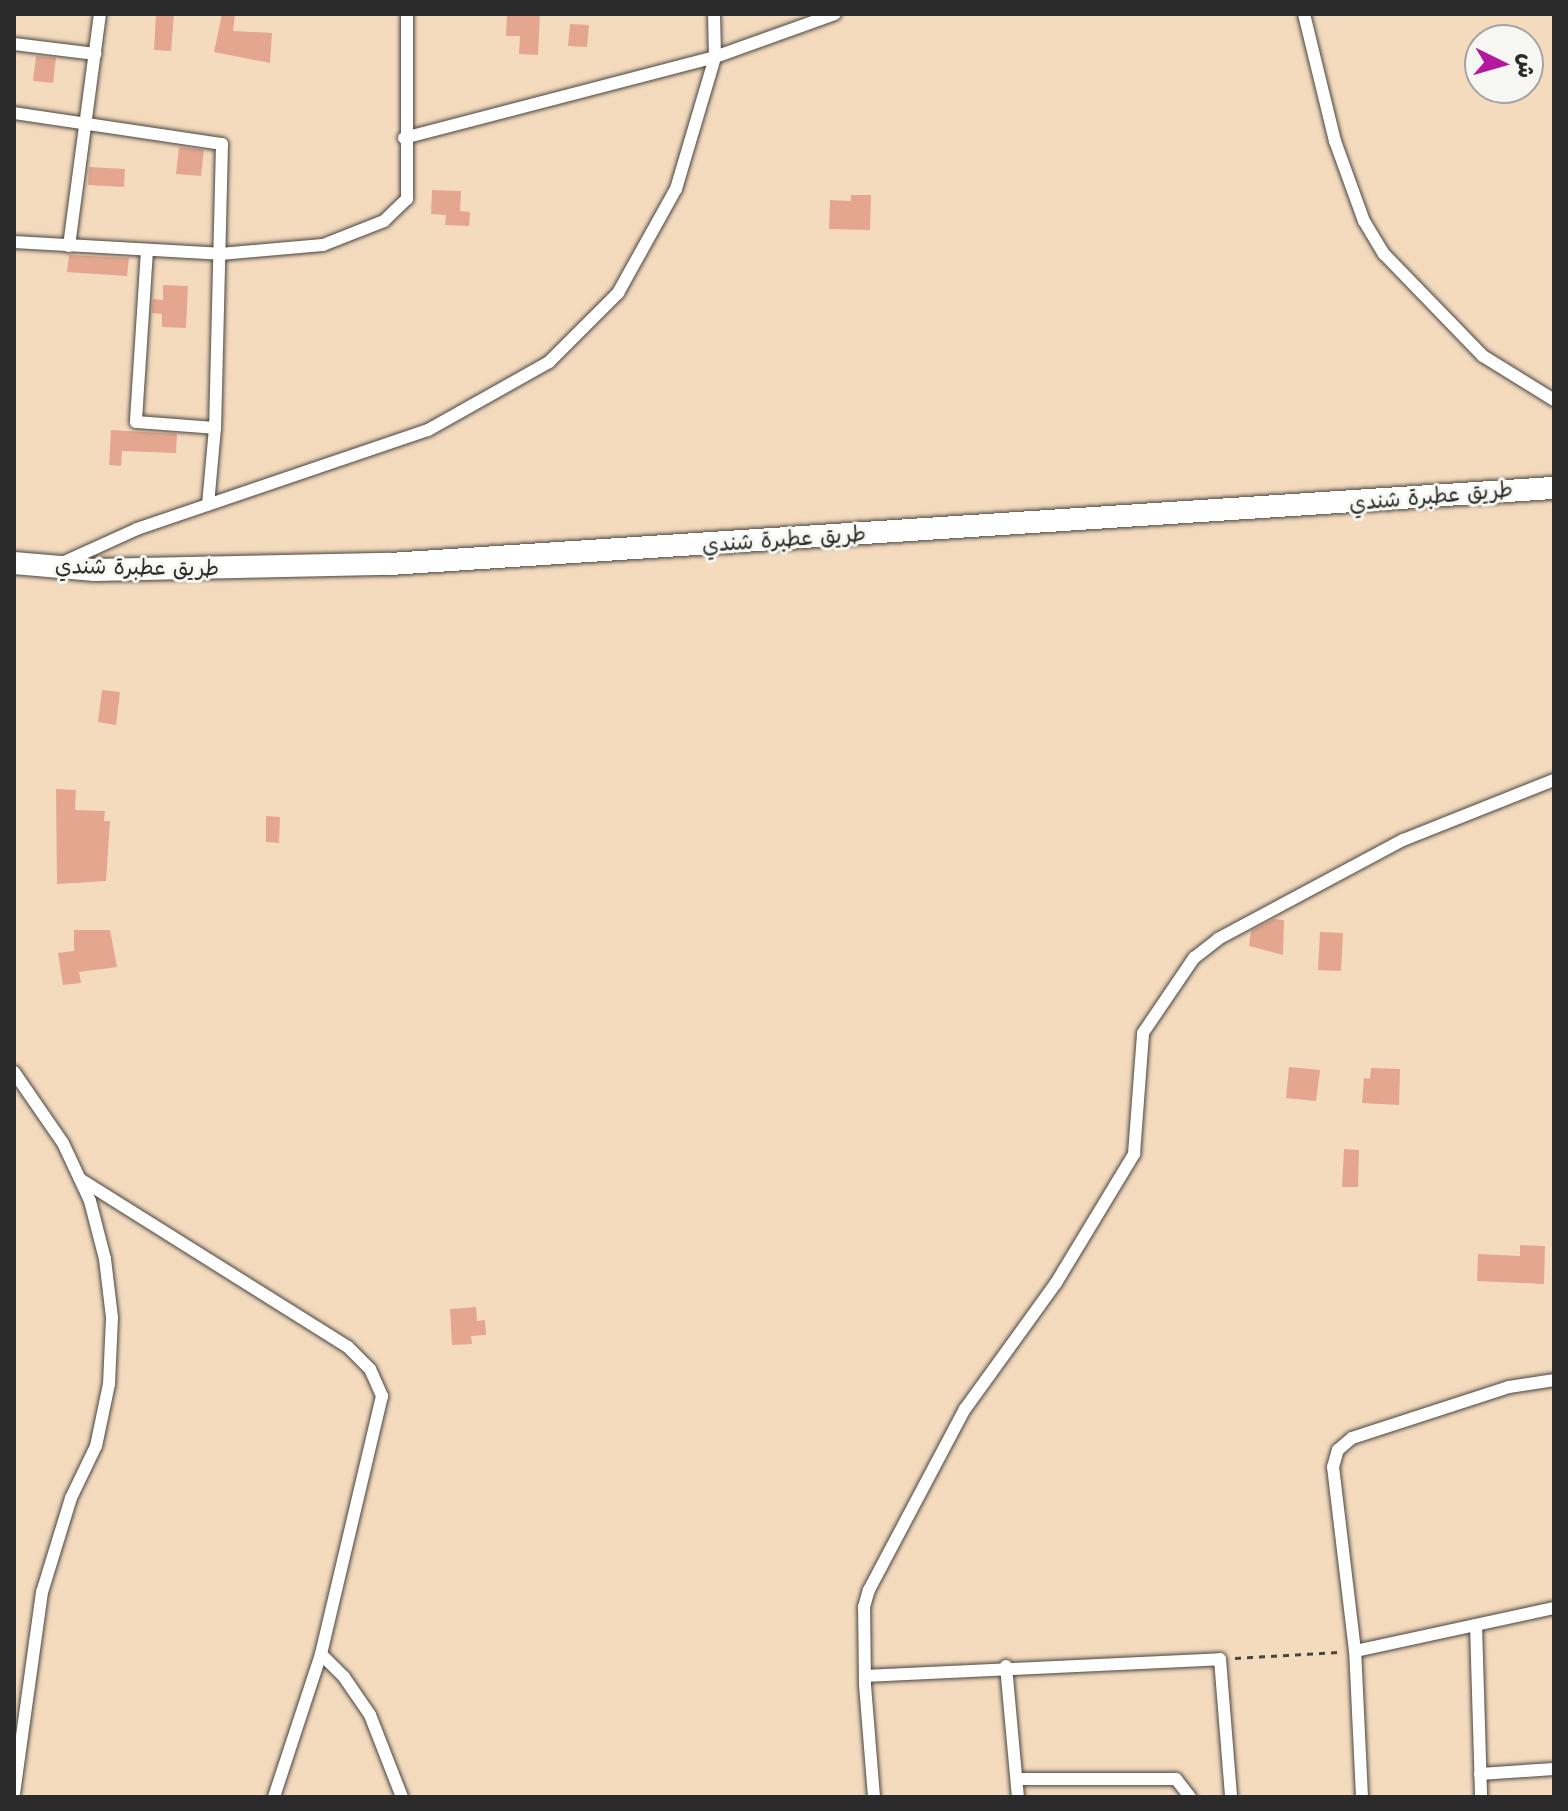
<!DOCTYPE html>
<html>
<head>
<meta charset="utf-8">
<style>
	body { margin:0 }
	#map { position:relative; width:1568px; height:1811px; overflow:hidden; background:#f4dbbe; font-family:"Comic Neue","Playpen Sans Arabic",sans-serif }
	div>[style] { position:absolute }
	.building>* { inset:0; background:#e4a68f }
	.path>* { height:3px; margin-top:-1.5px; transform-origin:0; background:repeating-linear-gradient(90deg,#494541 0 6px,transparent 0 12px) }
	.roads { filter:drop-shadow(0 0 2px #494541) drop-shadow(0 0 2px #494541) }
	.minor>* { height:12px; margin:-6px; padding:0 6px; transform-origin:6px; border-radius:6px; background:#fff }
	.trunk>* { height:22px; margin:-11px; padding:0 11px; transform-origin:11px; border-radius:11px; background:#fff }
	span { translate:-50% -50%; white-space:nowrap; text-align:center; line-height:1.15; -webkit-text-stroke:6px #f6f6f2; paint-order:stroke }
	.street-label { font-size:22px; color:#2b2b2b }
	.frame { position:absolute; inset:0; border:16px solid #2b2b2b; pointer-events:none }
	.north { position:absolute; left:1464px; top:24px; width:80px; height:80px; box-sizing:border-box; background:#f6f6f2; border:2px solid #a5a5a2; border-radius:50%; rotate:95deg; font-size:22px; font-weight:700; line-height:32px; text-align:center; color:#2b2b2b }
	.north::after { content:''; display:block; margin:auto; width:28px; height:36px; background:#b5179e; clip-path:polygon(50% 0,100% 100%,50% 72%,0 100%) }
</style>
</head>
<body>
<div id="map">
	<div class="building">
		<div style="clip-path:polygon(156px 14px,174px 14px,171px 51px,154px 50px)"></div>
		<div style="clip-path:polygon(222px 14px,235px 14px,233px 31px,272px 33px,270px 63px,214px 52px)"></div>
		<div style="clip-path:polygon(507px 14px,540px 14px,538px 55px,519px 54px,520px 36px,506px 36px)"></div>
		<div style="clip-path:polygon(570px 24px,589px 25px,587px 47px,568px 46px)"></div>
		<div style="clip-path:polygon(36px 56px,56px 58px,53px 83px,33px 81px)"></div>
		<div style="clip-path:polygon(179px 147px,204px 150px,201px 176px,176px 174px)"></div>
		<div style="clip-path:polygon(89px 167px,125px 169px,124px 187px,88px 185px)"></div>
		<div style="clip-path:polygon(432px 190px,461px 191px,460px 211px,470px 212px,469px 226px,445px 225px,446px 215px,431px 214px)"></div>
		<div style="clip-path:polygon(851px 195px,871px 195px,870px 230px,829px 229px,830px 200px,851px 201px)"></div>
		<div style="clip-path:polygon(69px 255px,129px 258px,127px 276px,67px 272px)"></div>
		<div style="clip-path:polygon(163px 285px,188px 286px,186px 328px,162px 327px,162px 314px,152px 313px,153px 299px,163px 300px)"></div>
		<div style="clip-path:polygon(111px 430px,177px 434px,176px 453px,122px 451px,121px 466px,109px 465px)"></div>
		<div style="clip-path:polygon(102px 690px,120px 692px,116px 725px,98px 722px)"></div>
		<div style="clip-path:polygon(56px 789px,76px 790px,75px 810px,105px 811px,104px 821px,110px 821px,106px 881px,57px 884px)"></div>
		<div style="clip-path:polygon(266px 816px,280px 817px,279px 843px,266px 842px)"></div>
		<div style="clip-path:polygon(1274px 919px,1284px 920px,1283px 955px,1249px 946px,1251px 931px)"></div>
		<div style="clip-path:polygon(74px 930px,110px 930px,117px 967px,79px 972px,81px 983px,63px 985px,58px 953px,74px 951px)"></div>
		<div style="clip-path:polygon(1320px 932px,1343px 933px,1341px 971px,1318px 970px)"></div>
		<div style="clip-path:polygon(1289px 1067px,1320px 1070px,1316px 1101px,1286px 1098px)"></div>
		<div style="clip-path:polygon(1371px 1068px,1400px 1069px,1399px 1105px,1362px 1103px,1364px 1078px,1370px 1079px)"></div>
		<div style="clip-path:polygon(1344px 1149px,1359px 1150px,1358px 1187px,1342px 1187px)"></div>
		<div style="clip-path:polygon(1520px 1245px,1545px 1246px,1544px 1284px,1477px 1281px,1478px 1254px,1520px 1256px)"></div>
		<div style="clip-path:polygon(476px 1307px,477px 1321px,485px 1320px,486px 1335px,471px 1336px,472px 1344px,452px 1345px,450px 1309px)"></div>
	</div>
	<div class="path">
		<div style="left:1235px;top:1658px;width:104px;rotate:-3.3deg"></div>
	</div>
	<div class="roads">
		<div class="minor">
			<div style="left:1304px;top:14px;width:131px;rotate:76.3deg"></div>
			<div style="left:1335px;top:141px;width:85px;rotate:70.1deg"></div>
			<div style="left:1364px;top:221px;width:39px;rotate:59deg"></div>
			<div style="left:1384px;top:254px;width:142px;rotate:45.9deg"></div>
			<div style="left:1483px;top:356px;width:84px;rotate:31.8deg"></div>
			<div style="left:14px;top:44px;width:82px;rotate:7deg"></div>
			<div style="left:14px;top:113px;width:210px;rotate:8.5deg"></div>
			<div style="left:222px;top:144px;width:284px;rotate:91.4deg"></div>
			<div style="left:215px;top:428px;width:77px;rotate:95.2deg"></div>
			<div style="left:404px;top:138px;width:321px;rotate:-14.6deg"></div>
			<div style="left:715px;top:57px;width:127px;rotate:-19.7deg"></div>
			<div style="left:14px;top:242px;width:206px;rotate:3.3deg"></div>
			<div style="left:220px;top:254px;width:103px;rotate:-5deg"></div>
			<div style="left:323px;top:245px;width:66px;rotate:-21.5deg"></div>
			<div style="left:384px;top:221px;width:32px;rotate:-44deg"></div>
			<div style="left:407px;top:199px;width:185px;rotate:-90deg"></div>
			<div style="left:69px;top:246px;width:234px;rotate:-82.4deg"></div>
			<div style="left:147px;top:250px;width:172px;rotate:93.7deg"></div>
			<div style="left:136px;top:422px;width:79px;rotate:4.3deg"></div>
			<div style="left:60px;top:564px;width:85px;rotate:-24.4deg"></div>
			<div style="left:137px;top:529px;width:307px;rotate:-18.8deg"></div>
			<div style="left:428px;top:430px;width:139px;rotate:-29.3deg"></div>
			<div style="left:549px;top:362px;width:98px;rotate:-45deg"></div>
			<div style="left:618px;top:293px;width:119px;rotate:-60.9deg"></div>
			<div style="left:676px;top:189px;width:138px;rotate:-73.5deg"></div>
			<div style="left:715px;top:57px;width:43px;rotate:-91.3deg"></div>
			<div style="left:14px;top:1072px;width:86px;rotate:55.4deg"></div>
			<div style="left:63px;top:1143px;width:64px;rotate:65deg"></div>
			<div style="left:90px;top:1201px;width:60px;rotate:75.5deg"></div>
			<div style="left:105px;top:1259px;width:59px;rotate:83.2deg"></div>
			<div style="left:112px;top:1318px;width:66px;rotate:92.6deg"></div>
			<div style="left:109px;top:1384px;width:63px;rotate:101.8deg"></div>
			<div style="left:96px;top:1446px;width:58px;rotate:115.7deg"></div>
			<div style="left:71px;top:1498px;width:98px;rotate:107.1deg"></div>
			<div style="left:42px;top:1592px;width:203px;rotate:97.9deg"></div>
			<div style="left:80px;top:1179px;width:316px;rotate:32.1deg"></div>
			<div style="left:348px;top:1347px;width:31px;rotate:45deg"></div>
			<div style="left:370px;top:1369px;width:30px;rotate:66deg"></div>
			<div style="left:382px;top:1396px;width:265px;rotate:103.3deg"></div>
			<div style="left:321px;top:1654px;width:151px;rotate:108.2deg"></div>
			<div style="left:1476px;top:1625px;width:172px;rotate:88.3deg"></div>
			<div style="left:1355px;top:1651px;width:204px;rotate:-12.2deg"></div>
			<div style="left:321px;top:1654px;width:33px;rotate:45deg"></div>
			<div style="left:344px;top:1677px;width:46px;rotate:55.6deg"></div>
			<div style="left:370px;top:1715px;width:88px;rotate:68.7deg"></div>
			<div style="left:1006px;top:1666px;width:132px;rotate:84.8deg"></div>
			<div style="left:865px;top:1676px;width:355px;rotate:-2.7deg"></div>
			<div style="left:1220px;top:1659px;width:138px;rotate:85.4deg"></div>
			<div style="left:1480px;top:1774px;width:74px;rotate:-3.9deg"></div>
			<div style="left:1018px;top:1779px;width:158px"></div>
			<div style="left:1176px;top:1779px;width:23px;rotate:52deg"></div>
			<div style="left:874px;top:1797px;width:113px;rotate:-94.6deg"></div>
			<div style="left:865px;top:1684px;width:77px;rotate:-90.7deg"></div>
			<div style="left:864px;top:1607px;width:18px;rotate:-74deg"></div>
			<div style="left:869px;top:1590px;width:205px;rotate:-62.1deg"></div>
			<div style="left:965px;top:1409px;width:155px;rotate:-54.2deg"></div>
			<div style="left:1056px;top:1283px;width:151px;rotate:-58.8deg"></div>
			<div style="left:1134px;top:1154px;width:121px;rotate:-85.7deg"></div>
			<div style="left:1143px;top:1033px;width:91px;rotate:-55.8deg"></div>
			<div style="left:1194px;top:958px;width:31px;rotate:-38deg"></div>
			<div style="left:1218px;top:939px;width:210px;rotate:-28.2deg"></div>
			<div style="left:1403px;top:840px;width:162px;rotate:-21.7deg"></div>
			<div style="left:1362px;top:1797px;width:146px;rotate:-92.7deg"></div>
			<div style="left:1355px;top:1651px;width:185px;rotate:-96.8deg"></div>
			<div style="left:1333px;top:1467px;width:18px;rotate:-74deg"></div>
			<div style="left:1338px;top:1450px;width:18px;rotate:-41deg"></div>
			<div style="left:1352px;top:1438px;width:165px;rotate:-18deg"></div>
			<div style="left:1509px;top:1387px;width:46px;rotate:-8.8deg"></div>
		</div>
		<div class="trunk">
			<div style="left:14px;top:563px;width:81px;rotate:4.9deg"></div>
			<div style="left:95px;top:570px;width:295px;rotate:-1.2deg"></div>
			<div style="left:390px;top:564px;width:1166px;rotate:-3.74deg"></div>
		</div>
	</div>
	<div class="street-label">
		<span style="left:1431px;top:497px;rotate:-5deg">طريق عطبرة شندي</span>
		<span style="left:784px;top:540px;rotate:-4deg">طريق عطبرة شندي</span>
		<span style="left:137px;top:568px;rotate:1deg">طريق عطبرة شندي</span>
	</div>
	<div class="frame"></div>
	<div class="north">ش</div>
</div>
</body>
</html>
